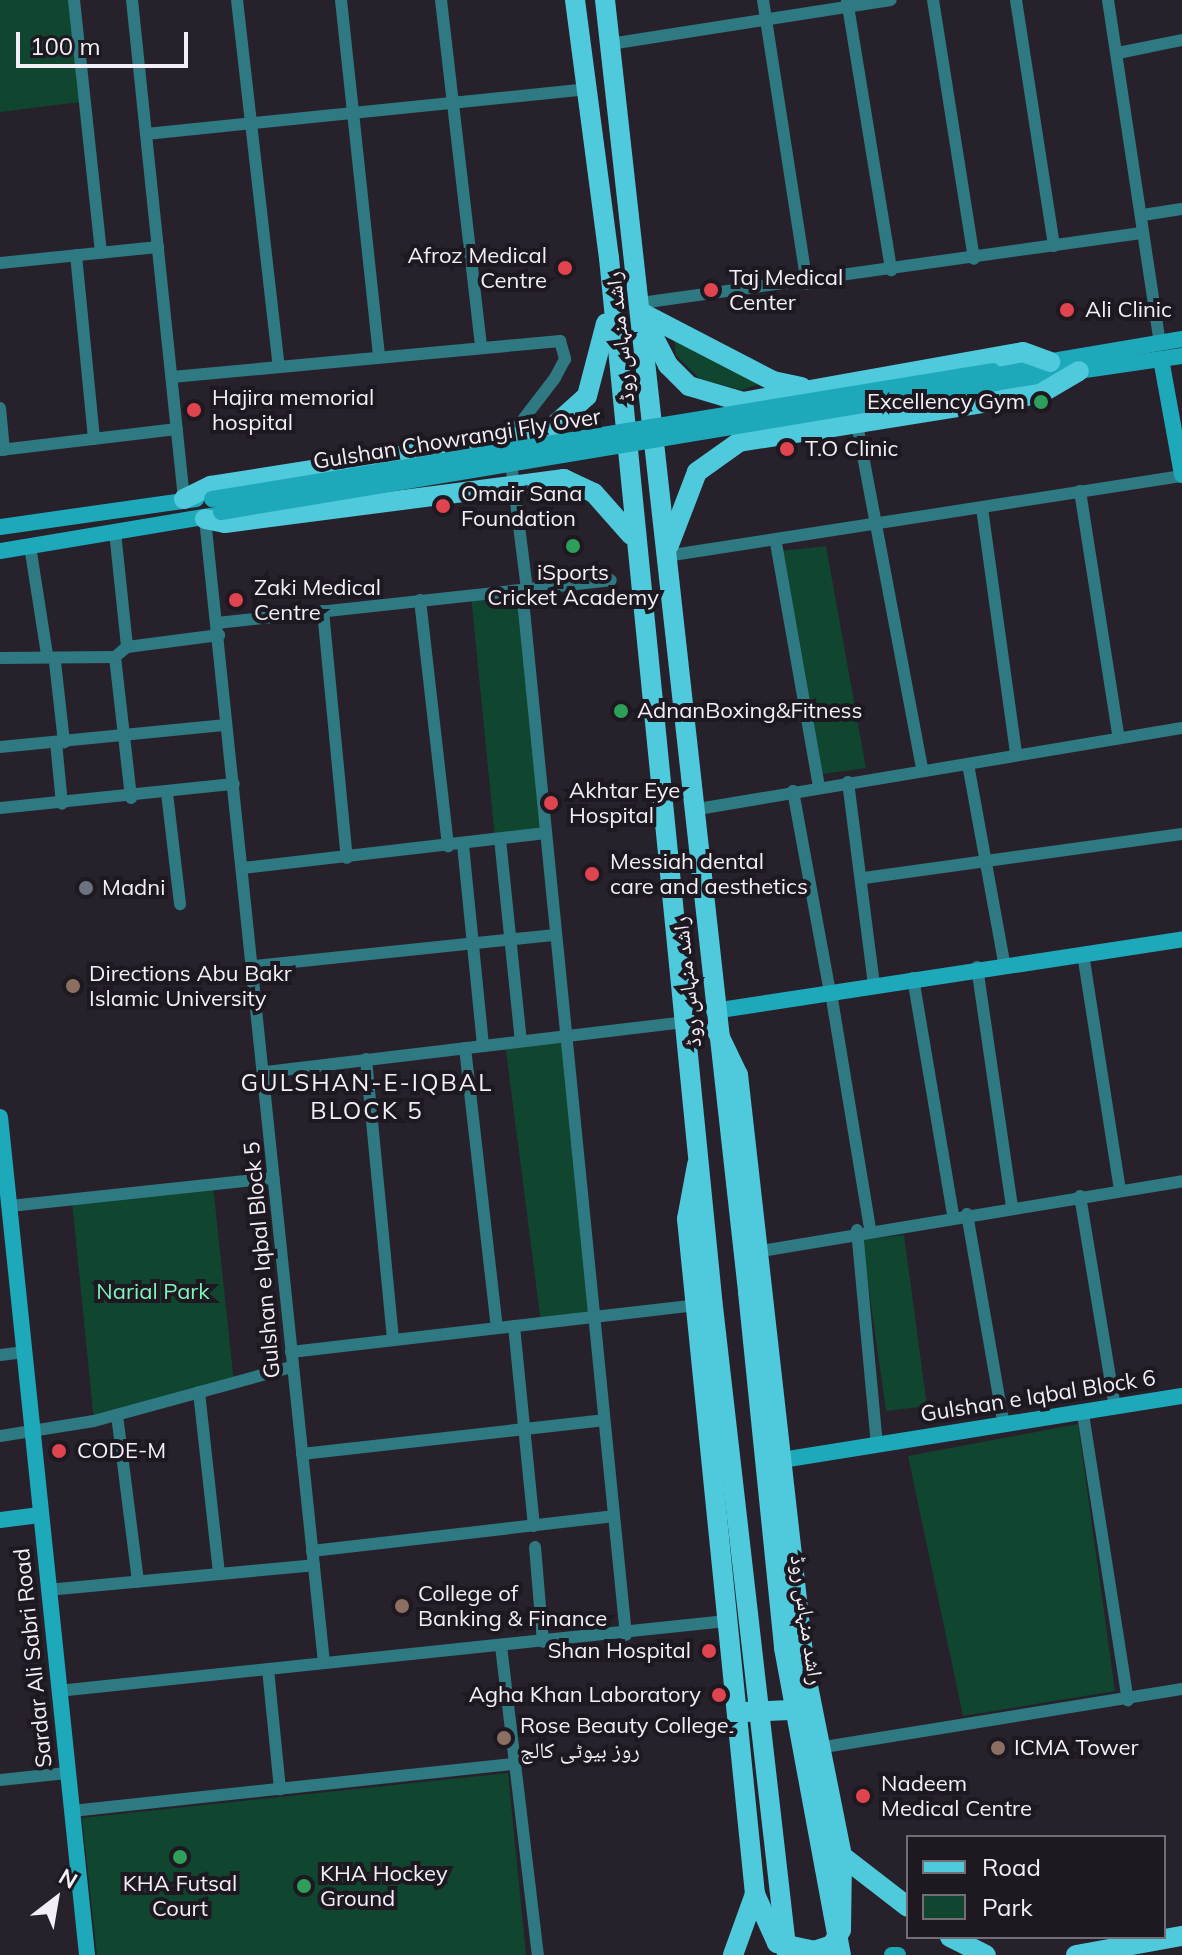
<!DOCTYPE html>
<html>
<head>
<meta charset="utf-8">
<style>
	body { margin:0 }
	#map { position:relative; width:1182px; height:1955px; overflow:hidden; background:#27212b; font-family:Mulish,"Noto Naskh Arabic",sans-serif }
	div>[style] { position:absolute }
	.green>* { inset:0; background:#10452f }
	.street>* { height:12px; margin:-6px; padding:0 6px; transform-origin:6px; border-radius:6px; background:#2f7983 }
	.secondary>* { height:16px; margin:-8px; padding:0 8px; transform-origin:8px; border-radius:8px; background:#1da9ba }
	.primary>* { height:20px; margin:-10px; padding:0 10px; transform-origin:10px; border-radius:10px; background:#4ecadc }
	.secondary-bridge>* { height:16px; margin:-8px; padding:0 8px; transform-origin:8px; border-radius:8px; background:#1da9ba }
	.primary-bridge>* { height:20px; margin:-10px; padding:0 10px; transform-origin:10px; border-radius:10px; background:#4ecadc }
	.dots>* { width:22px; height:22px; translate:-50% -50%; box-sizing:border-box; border:4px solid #1e1821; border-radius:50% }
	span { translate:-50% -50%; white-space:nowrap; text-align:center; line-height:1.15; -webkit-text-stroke:8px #1e1821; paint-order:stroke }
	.poi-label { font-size:22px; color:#f3eff6 }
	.right { translate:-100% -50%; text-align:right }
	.left { translate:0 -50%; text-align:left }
	.street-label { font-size:22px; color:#f3eff6 }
	.park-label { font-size:22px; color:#7ff4bd }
	.neighbourhood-label { font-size:24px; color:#f3eff6; letter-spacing:2px }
	.legend { position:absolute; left:906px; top:1835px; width:260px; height:104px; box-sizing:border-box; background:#1e1821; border:2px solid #736e76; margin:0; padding:10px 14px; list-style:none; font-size:24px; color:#f3eff6 }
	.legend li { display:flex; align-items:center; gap:16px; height:40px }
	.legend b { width:40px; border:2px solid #736e76 }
	.north { position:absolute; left:16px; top:1859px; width:80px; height:80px; -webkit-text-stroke:6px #1e1821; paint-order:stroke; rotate:31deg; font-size:22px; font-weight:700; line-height:32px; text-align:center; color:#f3eff6 }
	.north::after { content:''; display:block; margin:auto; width:28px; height:36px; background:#f3eff6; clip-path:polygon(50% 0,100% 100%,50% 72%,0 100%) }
	.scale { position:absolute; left:16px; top:32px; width:172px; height:36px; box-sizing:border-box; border:4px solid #f3eff6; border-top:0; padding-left:10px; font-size:24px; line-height:28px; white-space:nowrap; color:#f3eff6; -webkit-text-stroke:6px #1e1821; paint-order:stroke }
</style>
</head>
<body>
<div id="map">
	<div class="green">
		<div style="clip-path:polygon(0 0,75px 0,88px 101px,0 112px)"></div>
		<div style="clip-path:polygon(674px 336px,763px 383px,741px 390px,700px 379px,676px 355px)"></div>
		<div style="clip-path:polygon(826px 546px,866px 768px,822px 774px,781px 551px)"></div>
		<div style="clip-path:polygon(522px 590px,547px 833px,495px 839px,471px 595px)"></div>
		<div style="clip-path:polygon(566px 1036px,592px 1317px,541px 1323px,505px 1043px)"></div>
		<div style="clip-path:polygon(213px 1185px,234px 1383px,94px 1421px,72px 1201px)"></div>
		<div style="clip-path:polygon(904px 1235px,927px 1406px,886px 1411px,862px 1240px)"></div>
		<div style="clip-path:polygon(1078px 1424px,1115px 1691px,963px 1716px,908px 1456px)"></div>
		<div style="clip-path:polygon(508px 1773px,526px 1955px,97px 1955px,82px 1818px)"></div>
	</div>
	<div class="street">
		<div style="left:74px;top:0;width:254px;rotate:83.9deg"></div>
		<div style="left:132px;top:0;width:502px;rotate:84.05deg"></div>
		<div style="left:237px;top:0;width:369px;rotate:83.5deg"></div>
		<div style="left:341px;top:0;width:357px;rotate:83.9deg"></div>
		<div style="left:441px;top:0;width:349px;rotate:83.4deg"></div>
		<div style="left:763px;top:0;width:287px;rotate:81.2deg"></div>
		<div style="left:847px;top:0;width:274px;rotate:80.7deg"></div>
		<div style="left:933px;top:0;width:262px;rotate:81deg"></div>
		<div style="left:1016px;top:0;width:249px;rotate:81.2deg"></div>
		<div style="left:1108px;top:0;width:347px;rotate:81.4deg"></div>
		<div style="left:610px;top:44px;width:284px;rotate:-8.9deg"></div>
		<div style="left:1118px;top:53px;width:65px;rotate:-11.5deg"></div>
		<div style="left:146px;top:134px;width:442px;rotate:-5.8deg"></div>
		<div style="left:1143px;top:215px;width:39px;rotate:-9deg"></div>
		<div style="left:76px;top:255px;width:185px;rotate:84.4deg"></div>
		<div style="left:0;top:263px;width:159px;rotate:-5.8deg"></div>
		<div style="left:641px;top:303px;width:505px;rotate:-7.97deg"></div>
		<div style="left:172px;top:377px;width:390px;rotate:-5.3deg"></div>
		<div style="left:560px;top:341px;width:19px;rotate:74deg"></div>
		<div style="left:565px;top:359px;width:21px;rotate:118deg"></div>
		<div style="left:555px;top:378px;width:77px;rotate:127.6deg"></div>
		<div style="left:508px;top:439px;width:151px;rotate:82.8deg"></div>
		<div style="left:0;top:408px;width:42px;rotate:84.6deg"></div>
		<div style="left:857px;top:424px;width:351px;rotate:79.3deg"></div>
		<div style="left:0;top:450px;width:178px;rotate:-6.8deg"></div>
		<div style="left:1080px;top:491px;width:247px;rotate:81.1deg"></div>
		<div style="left:982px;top:508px;width:247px;rotate:82.1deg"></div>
		<div style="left:205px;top:519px;width:1150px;rotate:84.06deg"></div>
		<div style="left:115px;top:532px;width:116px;rotate:84deg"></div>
		<div style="left:776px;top:543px;width:247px;rotate:80deg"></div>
		<div style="left:30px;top:546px;width:109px;rotate:81.1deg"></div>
		<div style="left:666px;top:556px;width:522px;rotate:-8.81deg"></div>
		<div style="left:522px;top:590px;width:1050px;rotate:84.32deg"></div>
		<div style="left:420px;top:600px;width:248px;rotate:83.5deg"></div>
		<div style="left:323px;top:611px;width:248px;rotate:84.5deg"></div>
		<div style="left:217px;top:623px;width:396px;rotate:-6.2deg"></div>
		<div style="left:115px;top:657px;width:142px;rotate:83.5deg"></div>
		<div style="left:0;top:658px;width:115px;rotate:-0.5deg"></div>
		<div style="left:115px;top:657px;width:16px;rotate:-40deg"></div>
		<div style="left:127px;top:647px;width:93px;rotate:-7.4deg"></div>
		<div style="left:55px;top:662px;width:81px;rotate:83.6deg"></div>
		<div style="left:56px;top:742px;width:62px;rotate:84.5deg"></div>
		<div style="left:0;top:747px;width:227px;rotate:-5.6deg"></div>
		<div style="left:968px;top:764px;width:201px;rotate:79.7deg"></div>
		<div style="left:848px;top:782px;width:206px;rotate:82.7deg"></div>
		<div style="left:793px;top:791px;width:205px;rotate:79.6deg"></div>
		<div style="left:167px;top:793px;width:112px;rotate:83.3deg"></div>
		<div style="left:0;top:808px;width:235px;rotate:-5.9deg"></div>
		<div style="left:692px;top:810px;width:497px;rotate:-9.5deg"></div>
		<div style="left:500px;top:839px;width:203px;rotate:84.1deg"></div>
		<div style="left:463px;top:845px;width:202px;rotate:84.3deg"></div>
		<div style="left:243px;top:868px;width:305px;rotate:-6.6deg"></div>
		<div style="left:864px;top:878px;width:321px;rotate:-7.9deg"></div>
		<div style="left:1083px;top:954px;width:240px;rotate:81.1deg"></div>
		<div style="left:254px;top:966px;width:303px;rotate:-5.9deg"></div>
		<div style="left:977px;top:967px;width:242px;rotate:81.7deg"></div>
		<div style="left:913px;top:978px;width:240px;rotate:80.4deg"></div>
		<div style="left:831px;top:993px;width:239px;rotate:80.6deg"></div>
		<div style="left:465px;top:1048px;width:281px;rotate:83.5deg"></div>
		<div style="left:366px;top:1059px;width:282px;rotate:84.5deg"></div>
		<div style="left:266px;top:1072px;width:421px;rotate:-6.8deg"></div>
		<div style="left:1080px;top:1196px;width:215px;rotate:80.6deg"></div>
		<div style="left:10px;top:1206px;width:265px;rotate:-6.1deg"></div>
		<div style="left:967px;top:1214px;width:214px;rotate:80.1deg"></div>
		<div style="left:857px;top:1230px;width:216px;rotate:84.7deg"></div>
		<div style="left:761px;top:1251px;width:427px;rotate:-9.4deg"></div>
		<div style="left:514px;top:1326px;width:201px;rotate:84.3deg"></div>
		<div style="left:291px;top:1352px;width:408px;rotate:-6.6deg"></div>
		<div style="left:0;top:1355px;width:25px;rotate:-7deg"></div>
		<div style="left:199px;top:1392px;width:183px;rotate:83.7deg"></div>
		<div style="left:1083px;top:1414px;width:290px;rotate:81.1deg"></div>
		<div style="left:117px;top:1415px;width:168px;rotate:82.8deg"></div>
		<div style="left:0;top:1436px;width:95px;rotate:-9.1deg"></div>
		<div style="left:94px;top:1421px;width:205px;rotate:-15.3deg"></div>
		<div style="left:302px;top:1454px;width:303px;rotate:-6.4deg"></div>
		<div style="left:535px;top:1547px;width:95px;rotate:85.2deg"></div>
		<div style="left:312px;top:1551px;width:303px;rotate:-6.6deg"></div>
		<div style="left:47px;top:1590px;width:268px;rotate:-5.3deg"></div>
		<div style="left:501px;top:1646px;width:311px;rotate:83.2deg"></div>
		<div style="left:268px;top:1669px;width:121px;rotate:84.3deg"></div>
		<div style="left:58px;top:1691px;width:672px;rotate:-5.98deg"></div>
		<div style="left:818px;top:1748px;width:369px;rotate:-9.2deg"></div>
		<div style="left:0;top:1780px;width:67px;rotate:-6deg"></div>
		<div style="left:72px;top:1811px;width:444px;rotate:-6.1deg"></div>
	</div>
	<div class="secondary">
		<div style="left:1161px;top:359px;width:118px;rotate:79.7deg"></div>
		<div style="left:993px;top:371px;width:192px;rotate:-9.6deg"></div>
		<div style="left:996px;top:383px;width:188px;rotate:-8.3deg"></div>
		<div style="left:0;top:527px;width:198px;rotate:-8.1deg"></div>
		<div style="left:0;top:551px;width:218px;rotate:-9.5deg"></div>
		<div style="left:714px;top:1011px;width:474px;rotate:-8.7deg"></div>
		<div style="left:0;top:1117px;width:843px;rotate:84.07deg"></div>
		<div style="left:782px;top:1460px;width:405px;rotate:-9.1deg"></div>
		<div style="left:0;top:1520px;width:40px;rotate:-7.1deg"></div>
		<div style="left:892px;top:1955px;width:6px"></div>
	</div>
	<div class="primary">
		<div style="left:575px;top:0;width:260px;rotate:82.5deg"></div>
		<div style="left:609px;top:258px;width:1045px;rotate:84.34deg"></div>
		<div style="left:605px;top:0;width:1300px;rotate:83.68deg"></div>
		<div style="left:642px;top:313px;width:148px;rotate:27.4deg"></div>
		<div style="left:773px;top:381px;width:29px;rotate:12deg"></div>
		<div style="left:649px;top:328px;width:42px;rotate:62.8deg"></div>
		<div style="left:668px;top:365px;width:30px;rotate:45deg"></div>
		<div style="left:689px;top:386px;width:56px;rotate:16.5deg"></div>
		<div style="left:743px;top:402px;width:284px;rotate:-10.1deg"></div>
		<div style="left:1023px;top:352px;width:29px;rotate:20deg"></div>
		<div style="left:184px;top:499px;width:30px;rotate:-26deg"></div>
		<div style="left:211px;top:486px;width:339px;rotate:-9deg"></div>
		<div style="left:546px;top:433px;width:55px;rotate:-42.1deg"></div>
		<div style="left:587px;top:396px;width:75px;rotate:-75.4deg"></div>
		<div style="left:205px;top:519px;width:20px;rotate:11deg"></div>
		<div style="left:225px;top:523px;width:342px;rotate:-7.4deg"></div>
		<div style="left:564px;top:479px;width:33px;rotate:25deg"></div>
		<div style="left:594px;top:493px;width:56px;rotate:48.6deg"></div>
		<div style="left:669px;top:545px;width:78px;rotate:-69deg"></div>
		<div style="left:697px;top:472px;width:52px;rotate:-35.5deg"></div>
		<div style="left:739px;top:442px;width:305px;rotate:-9.1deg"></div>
		<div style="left:1040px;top:394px;width:45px;rotate:-30.5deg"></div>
		<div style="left:697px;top:1165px;width:55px;rotate:100.5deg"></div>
		<div style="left:687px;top:1219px;width:678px;rotate:84.25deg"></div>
		<div style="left:755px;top:1894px;width:54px;rotate:65.8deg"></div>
		<div style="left:777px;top:1943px;width:38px;rotate:12deg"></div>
		<div style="left:814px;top:1951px;width:19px;rotate:-18deg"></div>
		<div style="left:832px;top:1945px;width:17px;rotate:-59deg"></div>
		<div style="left:841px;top:1930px;width:74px;rotate:-89.2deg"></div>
		<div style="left:842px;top:1856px;width:189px;rotate:-101.3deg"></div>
		<div style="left:805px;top:1671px;width:600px;rotate:-96.41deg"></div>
		<div style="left:738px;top:1075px;width:51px;rotate:-115.6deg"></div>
		<div style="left:744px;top:1712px;width:68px;rotate:-2.5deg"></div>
		<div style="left:842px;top:1856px;width:83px;rotate:37.7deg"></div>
		<div style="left:950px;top:1937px;width:40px;rotate:26.6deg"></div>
		<div style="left:733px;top:1955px;width:65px;rotate:-70.2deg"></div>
		<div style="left:1076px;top:1955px;width:108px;rotate:-10.2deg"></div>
	</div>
	<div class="secondary-bridge">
		<div style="left:212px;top:499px;width:791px;rotate:-9.31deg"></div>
		<div style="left:221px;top:512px;width:786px;rotate:-9.45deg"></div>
	</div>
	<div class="primary-bridge">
		<div style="left:748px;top:1292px;width:358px;rotate:84.2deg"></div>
		<div style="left:784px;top:1648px;width:312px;rotate:79.5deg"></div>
		<div style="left:712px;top:1298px;width:661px;rotate:83.49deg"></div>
	</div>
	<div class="dots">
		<div style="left:565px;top:268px;background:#e0444e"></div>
		<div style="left:711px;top:290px;background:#e0444e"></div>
		<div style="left:1067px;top:310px;background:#e0444e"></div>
		<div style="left:1041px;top:402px;background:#2e9e5b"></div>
		<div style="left:194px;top:410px;background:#e0444e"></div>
		<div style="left:787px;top:449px;background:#e0444e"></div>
		<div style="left:443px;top:506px;background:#e0444e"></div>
		<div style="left:573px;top:546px;background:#2e9e5b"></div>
		<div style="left:236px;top:600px;background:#e0444e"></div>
		<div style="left:621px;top:711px;background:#2e9e5b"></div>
		<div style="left:551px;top:803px;background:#e0444e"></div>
		<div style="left:592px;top:874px;background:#e0444e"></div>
		<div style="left:86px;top:888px;background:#6b7280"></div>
		<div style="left:73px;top:986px;background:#8d6e63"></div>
		<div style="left:59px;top:1451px;background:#e0444e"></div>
		<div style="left:402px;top:1606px;background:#8d6e63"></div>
		<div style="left:709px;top:1651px;background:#e0444e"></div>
		<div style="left:719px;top:1695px;background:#e0444e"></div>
		<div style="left:504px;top:1738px;background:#8d6e63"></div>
		<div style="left:998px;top:1748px;background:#8d6e63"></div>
		<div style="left:863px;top:1796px;background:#e0444e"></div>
		<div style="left:180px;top:1857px;background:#2e9e5b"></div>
		<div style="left:304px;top:1886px;background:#2e9e5b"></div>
	</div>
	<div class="poi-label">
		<span class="right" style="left:547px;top:268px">Afroz Medical<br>Centre</span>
		<span class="left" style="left:729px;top:290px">Taj Medical<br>Center</span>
		<span class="left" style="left:1085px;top:310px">Ali Clinic</span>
		<span class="left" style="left:212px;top:410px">Hajira memorial<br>hospital</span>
		<span class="right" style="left:1025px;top:402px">Excellency Gym</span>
		<span class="left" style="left:805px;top:449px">T.O Clinic</span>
		<span class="left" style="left:461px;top:506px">Omair Sana<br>Foundation</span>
		<span style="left:573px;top:585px">iSports<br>Cricket Academy</span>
		<span class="left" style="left:254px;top:600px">Zaki Medical<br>Centre</span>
		<span class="left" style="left:637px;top:711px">AdnanBoxing&amp;Fitness</span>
		<span class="left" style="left:569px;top:803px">Akhtar Eye<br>Hospital</span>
		<span class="left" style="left:610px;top:874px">Messiah dental<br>care and aesthetics</span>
		<span class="left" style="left:102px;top:888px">Madni</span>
		<span class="left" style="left:89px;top:986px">Directions Abu Bakr<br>Islamic University</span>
		<span class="left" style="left:77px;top:1451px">CODE-M</span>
		<span class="left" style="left:418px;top:1606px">College of<br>Banking &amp; Finance</span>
		<span class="right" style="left:691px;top:1651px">Shan Hospital</span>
		<span class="right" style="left:701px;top:1695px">Agha Khan Laboratory</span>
		<span class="left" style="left:520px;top:1738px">Rose Beauty College۔<br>روز بیوٹی کالج</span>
		<span class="left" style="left:1014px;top:1748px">ICMA Tower</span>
		<span class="left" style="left:881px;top:1796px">Nadeem<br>Medical Centre</span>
		<span class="left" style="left:320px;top:1886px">KHA Hockey<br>Ground</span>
		<span style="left:180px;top:1896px">KHA Futsal<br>Court</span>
	</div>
	<div class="street-label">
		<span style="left:620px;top:337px;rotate:-96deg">راشد منہاس روڈ</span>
		<span style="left:457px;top:439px;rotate:-9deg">Gulshan Chowrangi Fly Over</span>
		<span style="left:687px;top:982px;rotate:-96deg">راشد منہاس روڈ</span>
		<span style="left:262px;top:1260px;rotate:-95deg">Gulshan e Iqbal Block 5</span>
		<span style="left:1038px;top:1396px;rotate:-9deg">Gulshan e Iqbal Block 6</span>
		<span style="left:807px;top:1620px;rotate:82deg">راشد منہاس روڈ</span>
		<span style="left:33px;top:1658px;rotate:-96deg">Sardar Ali Sabri Road</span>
	</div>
	<div class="park-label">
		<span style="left:153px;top:1292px">Narial Park</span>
	</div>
	<div class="neighbourhood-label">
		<span style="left:367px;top:1097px">GULSHAN-E-IQBAL<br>BLOCK 5</span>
	</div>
	<ul class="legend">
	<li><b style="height:10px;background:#4ecadc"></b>Road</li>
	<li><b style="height:22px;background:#10452f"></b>Park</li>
	</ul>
	<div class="north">N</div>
	<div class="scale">100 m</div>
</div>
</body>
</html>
